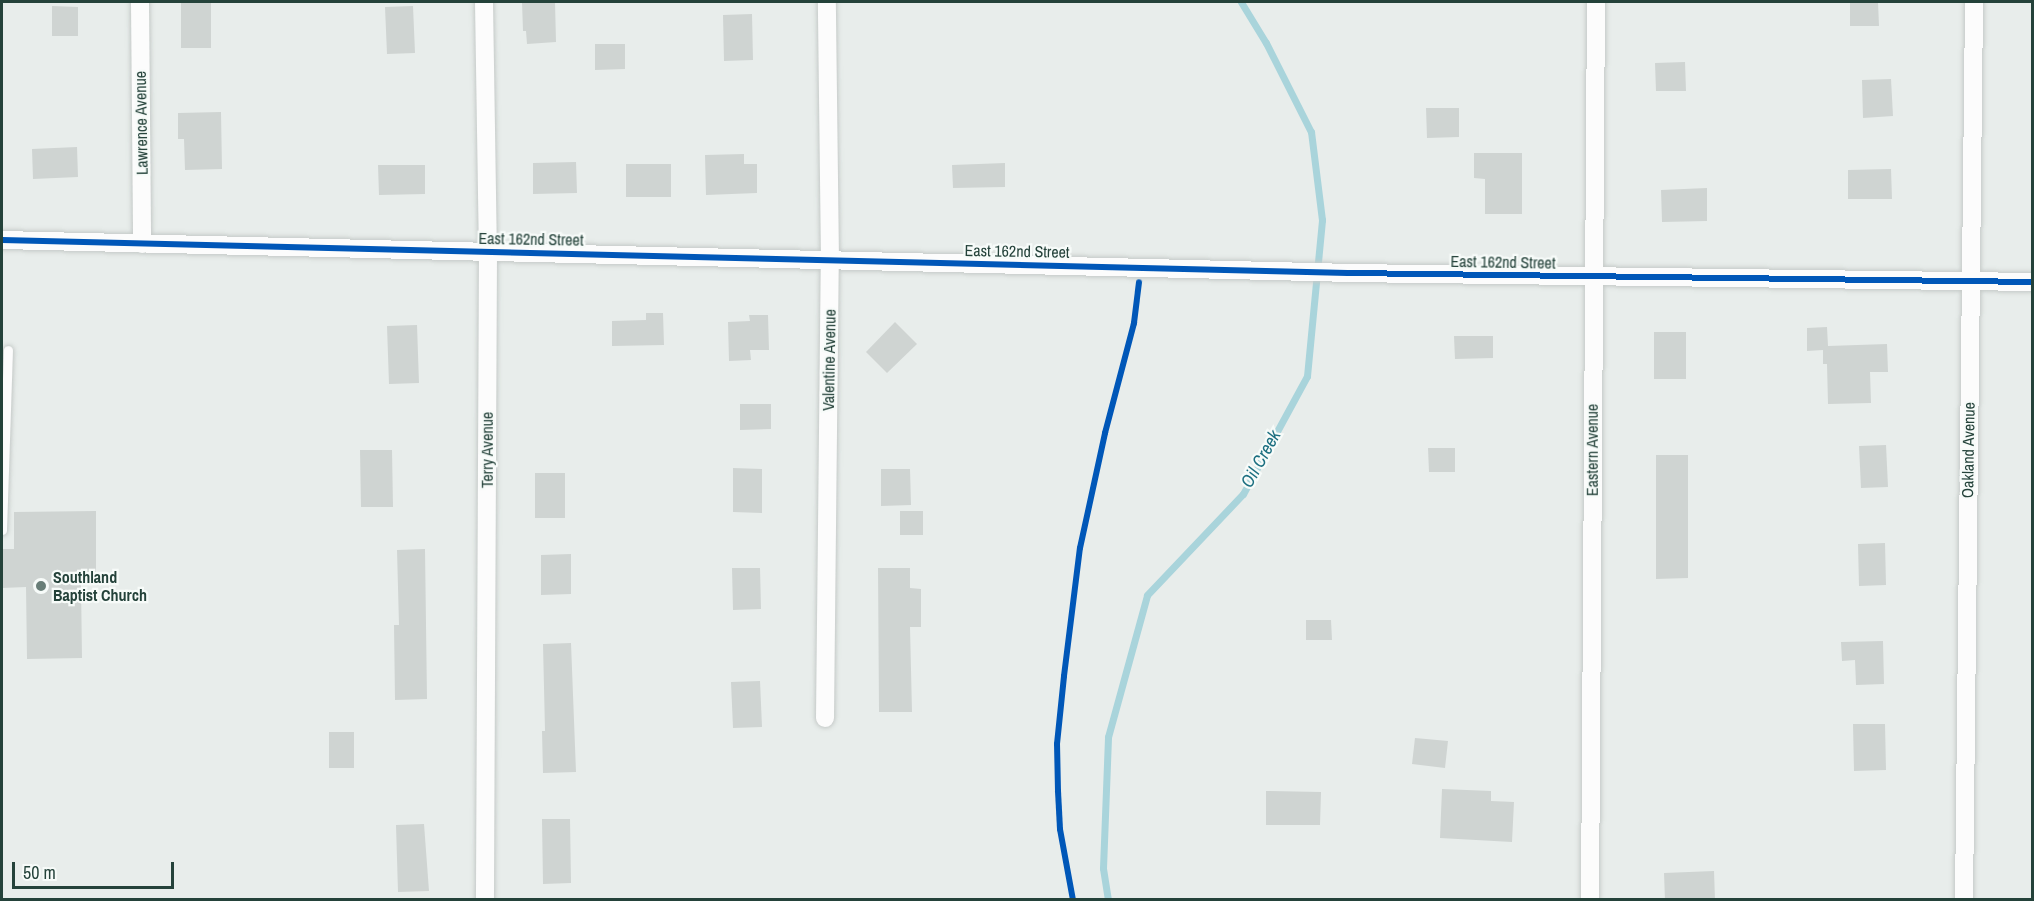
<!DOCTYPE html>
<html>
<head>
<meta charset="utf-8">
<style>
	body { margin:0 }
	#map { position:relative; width:2034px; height:901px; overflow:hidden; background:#e8edeb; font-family:"Archivo Narrow",sans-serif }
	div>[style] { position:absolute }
	.stream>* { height:7px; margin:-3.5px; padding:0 3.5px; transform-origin:3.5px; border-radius:3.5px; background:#a9d4db }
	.building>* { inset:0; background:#cfd4d2 }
	.roads { filter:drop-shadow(0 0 2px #c5cac8) drop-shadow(0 0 2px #c5cac8) }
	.service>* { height:9px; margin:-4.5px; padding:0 4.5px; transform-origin:4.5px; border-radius:4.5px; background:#fcfcfc }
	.minor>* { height:18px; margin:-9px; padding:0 9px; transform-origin:9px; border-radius:9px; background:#fcfcfc }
	.cycleway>* { height:6px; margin:-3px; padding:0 3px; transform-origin:3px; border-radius:3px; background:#0057b8 }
	.dots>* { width:16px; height:16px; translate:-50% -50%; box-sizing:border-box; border:3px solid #f7fbf9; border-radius:50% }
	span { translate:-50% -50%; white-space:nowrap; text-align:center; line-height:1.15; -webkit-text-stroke:4.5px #f7fbf9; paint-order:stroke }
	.street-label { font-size:16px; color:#24423a }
	.poi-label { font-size:16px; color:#24423a; font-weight:700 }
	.left { translate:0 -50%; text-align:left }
	.water-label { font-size:18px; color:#1c6f80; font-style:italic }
	.frame { position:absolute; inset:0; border:3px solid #24423a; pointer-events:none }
	.scale { position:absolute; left:12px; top:862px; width:162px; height:27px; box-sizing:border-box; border:3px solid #24423a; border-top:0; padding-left:8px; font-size:18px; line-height:21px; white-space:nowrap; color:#24423a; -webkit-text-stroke:4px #f7fbf9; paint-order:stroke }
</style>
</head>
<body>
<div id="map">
	<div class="stream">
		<div style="left:1108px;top:900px;width:32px;rotate:-99deg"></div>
		<div style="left:1103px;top:868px;width:131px;rotate:-87.8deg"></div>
		<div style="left:1108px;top:737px;width:147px;rotate:-74.6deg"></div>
		<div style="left:1147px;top:595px;width:139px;rotate:-46.5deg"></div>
		<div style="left:1243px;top:494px;width:134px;rotate:-61.5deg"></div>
		<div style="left:1307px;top:376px;width:157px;rotate:-84.5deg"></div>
		<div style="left:1322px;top:220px;width:89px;rotate:-97.1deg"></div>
		<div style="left:1311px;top:132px;width:100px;rotate:-116.8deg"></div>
		<div style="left:1266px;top:43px;width:48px;rotate:-121.4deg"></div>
	</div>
	<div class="building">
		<div style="clip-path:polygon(181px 2px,211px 2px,211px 48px,181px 48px)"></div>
		<div style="clip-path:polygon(522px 2px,555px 2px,556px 42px,527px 44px,526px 31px,523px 31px)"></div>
		<div style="clip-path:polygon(1850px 2px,1878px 2px,1879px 26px,1850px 26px)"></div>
		<div style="clip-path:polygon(52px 6px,78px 7px,78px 36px,52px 36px)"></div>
		<div style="clip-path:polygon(413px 6px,415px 53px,387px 54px,385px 7px)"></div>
		<div style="clip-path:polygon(752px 14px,753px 60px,724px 61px,723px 15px)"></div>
		<div style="clip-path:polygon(595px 44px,625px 44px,625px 69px,595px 70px)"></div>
		<div style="clip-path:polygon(1685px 62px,1686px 91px,1656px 91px,1655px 63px)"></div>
		<div style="clip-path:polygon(1891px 79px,1893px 116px,1863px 118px,1862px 80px)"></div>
		<div style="clip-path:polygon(1426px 108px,1459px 108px,1459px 137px,1427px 138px)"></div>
		<div style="clip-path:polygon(221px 112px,222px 169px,185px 170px,184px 139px,178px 139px,178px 113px)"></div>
		<div style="clip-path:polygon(77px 147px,78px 177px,33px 179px,32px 149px)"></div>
		<div style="clip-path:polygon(1474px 153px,1522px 153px,1522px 214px,1485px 214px,1485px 179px,1474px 178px)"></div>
		<div style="clip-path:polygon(744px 154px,744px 164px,757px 164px,757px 193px,706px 195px,705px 155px)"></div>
		<div style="clip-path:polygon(576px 162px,577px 193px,533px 194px,533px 163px)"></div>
		<div style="clip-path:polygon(1005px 163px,1005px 187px,953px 188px,952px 165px)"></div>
		<div style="clip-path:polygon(626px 164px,671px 164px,671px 197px,626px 197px)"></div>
		<div style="clip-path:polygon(378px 165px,425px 165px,425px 194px,379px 195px)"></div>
		<div style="clip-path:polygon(1891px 169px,1892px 199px,1848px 199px,1848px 170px)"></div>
		<div style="clip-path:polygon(1707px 188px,1707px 221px,1662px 222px,1661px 190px)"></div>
		<div style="clip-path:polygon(646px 313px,663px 313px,664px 345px,612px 346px,612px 321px,646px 320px)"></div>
		<div style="clip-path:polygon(749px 315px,768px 315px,769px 350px,750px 350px,751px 360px,729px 361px,728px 322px,750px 321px)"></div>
		<div style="clip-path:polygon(895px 322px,917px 344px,887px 373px,866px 352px)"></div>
		<div style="clip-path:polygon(417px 325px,419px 383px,389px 384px,387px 326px)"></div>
		<div style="clip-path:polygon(1827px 327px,1828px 346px,1887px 344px,1888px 372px,1870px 372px,1871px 403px,1828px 404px,1827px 364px,1823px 364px,1823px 350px,1807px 351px,1807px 328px)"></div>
		<div style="clip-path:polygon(1654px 332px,1686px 332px,1686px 379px,1654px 379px)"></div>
		<div style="clip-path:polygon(1454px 336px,1493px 336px,1493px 358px,1455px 359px)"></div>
		<div style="clip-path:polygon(740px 404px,771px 404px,771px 429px,740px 430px)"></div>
		<div style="clip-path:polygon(1886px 445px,1888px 487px,1861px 488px,1859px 446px)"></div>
		<div style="clip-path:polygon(1428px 448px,1455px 448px,1455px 472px,1429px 472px)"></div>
		<div style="clip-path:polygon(360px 450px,392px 450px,393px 507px,361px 507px)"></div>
		<div style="clip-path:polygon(1656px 455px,1688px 455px,1688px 578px,1656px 579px)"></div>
		<div style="clip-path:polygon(733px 468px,762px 469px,762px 513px,733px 512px)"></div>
		<div style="clip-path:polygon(881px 469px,910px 469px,911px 505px,881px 506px)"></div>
		<div style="clip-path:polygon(535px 473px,565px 473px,565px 518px,535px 518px)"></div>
		<div style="clip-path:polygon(96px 511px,96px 584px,81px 584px,82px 658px,27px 659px,26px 587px,2px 588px,2px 549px,14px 549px,14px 512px)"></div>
		<div style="clip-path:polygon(900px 511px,923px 511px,923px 535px,900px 535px)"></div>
		<div style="clip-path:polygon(1885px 543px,1886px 585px,1859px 586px,1858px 544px)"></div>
		<div style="clip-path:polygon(425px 549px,427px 699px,395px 700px,394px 625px,399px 625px,397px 550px)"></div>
		<div style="clip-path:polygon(571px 554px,571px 594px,541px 595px,541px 555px)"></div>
		<div style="clip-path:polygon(732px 568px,760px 568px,761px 609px,733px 610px)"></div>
		<div style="clip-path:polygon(878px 568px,910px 568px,910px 588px,921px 589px,921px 627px,910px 627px,912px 712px,879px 712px)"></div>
		<div style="clip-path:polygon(1306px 620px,1331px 620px,1332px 640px,1306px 640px)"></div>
		<div style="clip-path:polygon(1883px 641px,1884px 684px,1856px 685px,1855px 660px,1842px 661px,1841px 642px)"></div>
		<div style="clip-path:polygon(571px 643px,576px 772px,543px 773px,542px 731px,545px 731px,543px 644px)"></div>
		<div style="clip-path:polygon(760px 681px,762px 727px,733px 728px,731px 682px)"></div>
		<div style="clip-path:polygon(1853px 724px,1885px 724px,1886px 770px,1854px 771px)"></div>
		<div style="clip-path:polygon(329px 732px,354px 732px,354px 768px,329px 768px)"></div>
		<div style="clip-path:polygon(1415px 738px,1448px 741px,1445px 768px,1412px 764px)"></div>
		<div style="clip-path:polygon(1442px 789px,1491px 791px,1491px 801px,1514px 802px,1512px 842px,1440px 838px)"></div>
		<div style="clip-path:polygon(1266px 791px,1321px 792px,1320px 825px,1266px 825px)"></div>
		<div style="clip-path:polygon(542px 819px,570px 819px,571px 883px,543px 884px)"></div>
		<div style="clip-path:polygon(424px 824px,429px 891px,398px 892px,396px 825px)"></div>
		<div style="clip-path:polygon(1714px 871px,1715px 900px,1665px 900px,1664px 873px)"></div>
	</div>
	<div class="roads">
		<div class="service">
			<div style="left:2px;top:530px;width:180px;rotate:-88.1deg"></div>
		</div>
		<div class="minor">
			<div style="left:140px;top:2px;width:242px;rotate:89.5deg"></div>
			<div style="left:484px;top:2px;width:250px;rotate:89.1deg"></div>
			<div style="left:488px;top:252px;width:648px;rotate:90.27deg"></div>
			<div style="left:2px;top:240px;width:1346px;rotate:1.4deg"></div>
			<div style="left:1348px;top:273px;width:684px;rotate:0.75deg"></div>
			<div style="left:825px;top:718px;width:458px;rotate:-89.4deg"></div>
			<div style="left:830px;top:260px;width:258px;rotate:-90.7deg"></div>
			<div style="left:1590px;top:900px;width:898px;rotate:-89.62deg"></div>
			<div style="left:1964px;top:900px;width:898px;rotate:-89.36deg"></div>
		</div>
	</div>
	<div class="cycleway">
		<div style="left:2px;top:240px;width:1346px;rotate:1.4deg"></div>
		<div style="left:1348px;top:273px;width:684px;rotate:0.75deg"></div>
		<div style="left:1073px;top:900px;width:72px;rotate:-100.4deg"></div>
		<div style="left:1060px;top:829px;width:38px;rotate:-93deg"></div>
		<div style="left:1058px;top:791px;width:47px;rotate:-91.2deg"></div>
		<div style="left:1057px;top:744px;width:68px;rotate:-84.1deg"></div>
		<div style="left:1064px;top:676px;width:129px;rotate:-82.9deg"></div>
		<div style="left:1080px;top:548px;width:118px;rotate:-77.7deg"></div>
		<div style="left:1105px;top:433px;width:114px;rotate:-75.2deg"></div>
		<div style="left:1134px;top:323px;width:41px;rotate:-83deg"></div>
	</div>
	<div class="dots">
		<div style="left:41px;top:586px;background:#697e78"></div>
	</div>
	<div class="street-label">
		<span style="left:141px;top:123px;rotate:-91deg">Lawrence Avenue</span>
		<span style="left:531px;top:239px;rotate:1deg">East 162nd Street</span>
		<span style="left:1017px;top:251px;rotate:1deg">East 162nd Street</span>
		<span style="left:1503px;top:262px;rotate:1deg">East 162nd Street</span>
		<span style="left:829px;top:360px;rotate:-89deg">Valentine Avenue</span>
		<span style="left:487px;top:450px;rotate:-90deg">Terry Avenue</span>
		<span style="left:1592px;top:450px;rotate:-90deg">Eastern Avenue</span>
		<span style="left:1968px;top:450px;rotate:-89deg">Oakland Avenue</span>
	</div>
	<div class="poi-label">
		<span class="left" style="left:53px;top:586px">Southland<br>Baptist Church</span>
	</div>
	<div class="water-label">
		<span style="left:1261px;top:459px;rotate:-61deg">Oil Creek</span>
	</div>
	<div class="frame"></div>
	<div class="scale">50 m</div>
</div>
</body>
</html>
